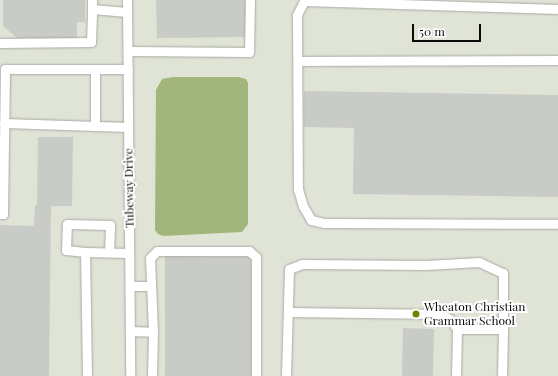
<!DOCTYPE html>
<html>
<head>
<meta charset="utf-8">
<style>
	body { margin:0 }
	#map { position:relative; width:558px; height:376px; overflow:hidden; background:#eceee8; font-family:"Playfair Display",serif }
	div>[style] { position:absolute }
	.built>* { inset:0; background:#dfe4d6 }
	.water>* { inset:0; background:#a2b57a }
	.building>* { inset:0; background:#c9cbc6 }
	.roads { filter:drop-shadow(0 0 1px #a8aaa5) drop-shadow(0 0 1px #a8aaa5) }
	.minor>* { height:9px; margin:-4.5px; padding:0 4.5px; transform-origin:4.5px; border-radius:4.5px; background:#fff }
	.dots>* { width:11px; height:11px; translate:-50% -50%; box-sizing:border-box; border:2px solid #fff; border-radius:50% }
	span { translate:-50% -50%; white-space:nowrap; text-align:center; line-height:1.15; -webkit-text-stroke:4px #fff; paint-order:stroke }
	.street-label { font-size:12px; color:#0b0c0a }
	.poi-label { font-size:12px; color:#0b0c0a }
	.left { translate:0 -50%; text-align:left }
	.scale { position:absolute; left:412px; top:24px; width:69px; height:18px; box-sizing:border-box; border:2px solid #0b0c0a; border-top:0; padding-left:5px; font-size:12px; line-height:14px; white-space:nowrap; color:#0b0c0a; -webkit-text-stroke:3px #fff; paint-order:stroke }
</style>
</head>
<body>
<div id="map">
	<div class="built">
		<div style="clip-path:polygon(0 0,558px 0,558px 376px,0 376px)"></div>
	</div>
	<div class="water">
		<div style="clip-path:polygon(173px 77px,238px 77px,246px 79px,248px 83px,248px 224px,242px 232px,163px 236px,158px 234px,155px 230px,156px 90px,162px 79px)"></div>
	</div>
	<div class="building">
		<div style="clip-path:polygon(3px 0,85px 0,85px 22px,77px 22px,77px 38px,17px 38px,3px 26px)"></div>
		<div style="clip-path:polygon(156px 0,245px 0,245px 37px,157px 38px)"></div>
		<div style="clip-path:polygon(304px 91px,558px 95px,558px 197px,353px 194px,354px 128px,304px 127px)"></div>
		<div style="clip-path:polygon(38px 137px,73px 137px,72px 206px,51px 206px,49px 376px,0 376px,0 225px,34px 226px,35px 205px,37px 205px)"></div>
		<div style="clip-path:polygon(165px 256px,251px 257px,251px 376px,165px 376px)"></div>
		<div style="clip-path:polygon(403px 328px,434px 329px,433px 376px,402px 376px)"></div>
	</div>
	<div class="roads">
		<div class="minor">
			<div style="left:92px;top:0;width:9px;rotate:90deg"></div>
			<div style="left:92px;top:9px;width:35px;rotate:5deg"></div>
			<div style="left:127px;top:0;width:376px;rotate:89.5deg"></div>
			<div style="left:558px;top:9px;width:254px;rotate:-178.2deg"></div>
			<div style="left:304px;top:1px;width:16px;rotate:117deg"></div>
			<div style="left:297px;top:15px;width:174px;rotate:89.7deg"></div>
			<div style="left:298px;top:189px;width:18px;rotate:74deg"></div>
			<div style="left:303px;top:206px;width:16px;rotate:60deg"></div>
			<div style="left:311px;top:220px;width:13px;rotate:13deg"></div>
			<div style="left:324px;top:223px;width:234px;rotate:0.2deg"></div>
			<div style="left:0;top:43px;width:91px;rotate:-0.6deg"></div>
			<div style="left:91px;top:42px;width:33px;rotate:-88deg"></div>
			<div style="left:128px;top:51px;width:121px;rotate:0.5deg"></div>
			<div style="left:249px;top:52px;width:52px;rotate:-88.9deg"></div>
			<div style="left:298px;top:61px;width:260px;rotate:-0.2deg"></div>
			<div style="left:95px;top:69px;width:57px;rotate:90deg"></div>
			<div style="left:4px;top:123px;width:124px;rotate:1.8deg"></div>
			<div style="left:0;top:214px;width:3px"></div>
			<div style="left:3px;top:214px;width:145px;rotate:-89.2deg"></div>
			<div style="left:5px;top:69px;width:123px"></div>
			<div style="left:85px;top:252px;width:19px;rotate:-174deg"></div>
			<div style="left:66px;top:250px;width:26px;rotate:-88deg"></div>
			<div style="left:67px;top:224px;width:43px;rotate:1.3deg"></div>
			<div style="left:110px;top:225px;width:27px;rotate:92deg"></div>
			<div style="left:130px;top:286px;width:21px"></div>
			<div style="left:288px;top:312px;width:154px;rotate:0.7deg"></div>
			<div style="left:442px;top:314px;width:11px;rotate:34deg"></div>
			<div style="left:451px;top:320px;width:11px;rotate:56deg"></div>
			<div style="left:457px;top:329px;width:47px;rotate:91.2deg"></div>
			<div style="left:457px;top:329px;width:46px"></div>
			<div style="left:503px;top:329px;width:47px;rotate:91.2deg"></div>
			<div style="left:130px;top:331px;width:23px;rotate:2deg"></div>
			<div style="left:153px;top:332px;width:44px;rotate:91.3deg"></div>
			<div style="left:153px;top:332px;width:74px;rotate:-92.3deg"></div>
			<div style="left:150px;top:258px;width:10px;rotate:-45deg"></div>
			<div style="left:157px;top:251px;width:92px"></div>
			<div style="left:249px;top:251px;width:9px;rotate:41deg"></div>
			<div style="left:256px;top:257px;width:119px;rotate:90deg"></div>
			<div style="left:87px;top:376px;width:124px;rotate:-90.9deg"></div>
			<div style="left:85px;top:252px;width:44px;rotate:1.3deg"></div>
			<div style="left:286px;top:376px;width:107px;rotate:-88.4deg"></div>
			<div style="left:289px;top:269px;width:14px;rotate:-21deg"></div>
			<div style="left:302px;top:264px;width:124px;rotate:0.5deg"></div>
			<div style="left:426px;top:265px;width:53px;rotate:-3.2deg"></div>
			<div style="left:479px;top:262px;width:26px;rotate:25deg"></div>
			<div style="left:503px;top:273px;width:56px;rotate:90deg"></div>
		</div>
	</div>
	<div class="dots">
		<div style="left:416px;top:314px;background:#6c8800"></div>
	</div>
	<div class="street-label">
		<span style="left:129px;top:188px;rotate:-91deg">Tubeway Drive</span>
	</div>
	<div class="poi-label">
		<span class="left" style="left:424px;top:314px">Wheaton Christian<br>Grammar School</span>
	</div>
	<div class="scale">50 m</div>
</div>
</body>
</html>
